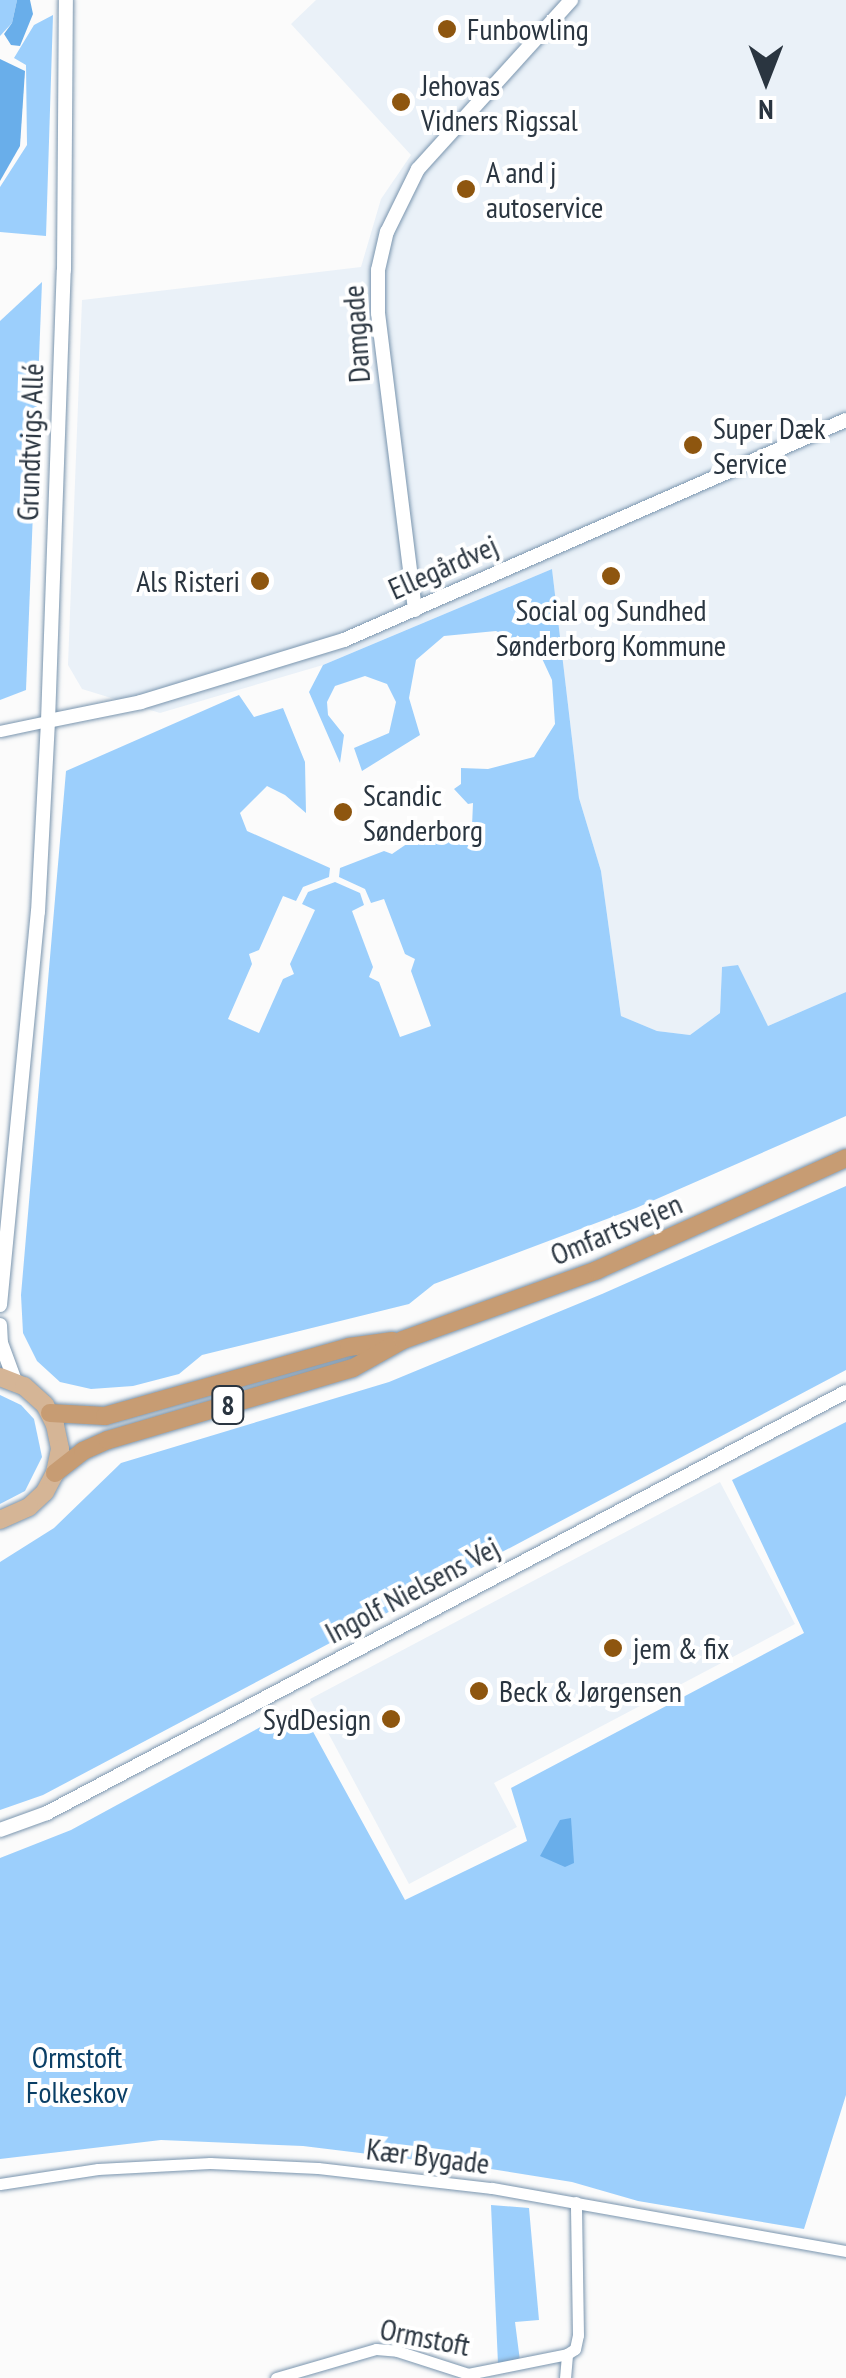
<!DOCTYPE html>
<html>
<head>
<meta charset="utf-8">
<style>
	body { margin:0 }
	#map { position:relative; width:846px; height:2378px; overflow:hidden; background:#fbfbfb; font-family:"PT Sans Narrow",sans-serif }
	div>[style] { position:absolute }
	.built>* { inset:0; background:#eaf1f8 }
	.green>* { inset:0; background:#9ccffc }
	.water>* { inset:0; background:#69aeea }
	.roads { filter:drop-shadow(0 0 2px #7a95ae) drop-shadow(0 0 2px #7a95ae) }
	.minor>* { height:11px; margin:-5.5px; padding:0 5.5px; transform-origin:5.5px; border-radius:5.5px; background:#fff }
	.tertiary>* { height:14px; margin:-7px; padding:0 7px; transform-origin:7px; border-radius:7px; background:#fff }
	.primary>* { height:18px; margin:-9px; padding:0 9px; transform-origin:9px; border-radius:9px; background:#d5b596 }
	.trunk>* { height:18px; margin:-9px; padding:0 9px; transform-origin:9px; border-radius:9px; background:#c79c73 }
	.dots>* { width:28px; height:28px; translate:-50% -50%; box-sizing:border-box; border:5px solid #fff; border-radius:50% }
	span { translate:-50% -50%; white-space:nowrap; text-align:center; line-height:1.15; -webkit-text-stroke:8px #fff; paint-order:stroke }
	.shield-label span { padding:2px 8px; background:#fff; border:2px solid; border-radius:8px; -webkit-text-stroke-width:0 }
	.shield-label { font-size:28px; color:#2a3540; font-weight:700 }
	.poi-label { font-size:30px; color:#2a3540 }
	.left { translate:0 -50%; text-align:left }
	.right { translate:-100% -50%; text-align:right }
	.street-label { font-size:30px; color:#2a3540 }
	.park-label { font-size:30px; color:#0a3f66 }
	.north { position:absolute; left:716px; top:30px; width:100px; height:100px; -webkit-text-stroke:8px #fff; paint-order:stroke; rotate:180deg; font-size:28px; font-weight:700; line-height:40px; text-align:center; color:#2a3540 }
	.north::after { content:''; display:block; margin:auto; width:35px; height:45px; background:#2a3540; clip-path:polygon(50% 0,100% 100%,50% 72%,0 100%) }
</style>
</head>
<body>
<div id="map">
	<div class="built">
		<div style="clip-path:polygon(316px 0,846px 0,846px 992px,768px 1026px,737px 965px,722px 968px,720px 1013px,690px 1035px,657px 1031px,621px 1016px,601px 871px,579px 798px,552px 569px,323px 665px,160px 713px,82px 689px,68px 665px,82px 300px,361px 267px,381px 199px,411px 155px,291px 24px)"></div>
		<div style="clip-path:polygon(720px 1482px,795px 1624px,494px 1783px,517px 1827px,409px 1884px,310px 1699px)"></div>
	</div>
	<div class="green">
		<div style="clip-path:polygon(0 0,17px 0,12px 23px,0 36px)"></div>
		<div style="clip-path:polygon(53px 15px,46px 236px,0 232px,0 187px,27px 145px,26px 65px,14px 58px,34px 25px)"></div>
		<div style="clip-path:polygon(42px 282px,26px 690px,0 700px,0 321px)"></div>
		<div style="clip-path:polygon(552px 569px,579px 798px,601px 871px,621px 1016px,657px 1031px,690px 1035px,720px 1013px,722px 967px,738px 965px,768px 1026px,846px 992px,846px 1116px,636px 1208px,434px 1284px,409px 1304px,202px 1355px,179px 1374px,133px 1386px,91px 1389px,60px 1382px,37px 1361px,23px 1333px,21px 1295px,66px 771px,239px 695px,254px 717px,283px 708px,305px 762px,306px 813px,285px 795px,267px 786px,240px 813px,247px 831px,330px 868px,329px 877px,303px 887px,296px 901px,283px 896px,259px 950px,249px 954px,252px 964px,228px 1019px,259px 1033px,283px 979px,294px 974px,290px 964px,315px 910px,302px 904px,308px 892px,335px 882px,360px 893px,364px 905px,352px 911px,373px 967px,369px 977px,379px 982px,400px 1037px,431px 1026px,411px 971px,415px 959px,405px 954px,384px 899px,371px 903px,365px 889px,339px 877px,340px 868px,384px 851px,392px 854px,414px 839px,459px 823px,461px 828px,472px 826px,473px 803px,468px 804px,454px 789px,461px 784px,461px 768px,488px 769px,534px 757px,555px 724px,552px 680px,539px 652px,496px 631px,444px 636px,416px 660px,409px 698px,420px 735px,362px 771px,354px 748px,389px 733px,396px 702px,387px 684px,365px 676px,335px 686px,327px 702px,328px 715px,344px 735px,340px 763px,309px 692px,323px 665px)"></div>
		<div style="clip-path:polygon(846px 1186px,846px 1370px,43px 1795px,0 1810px,0 1562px,54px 1528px,121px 1463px,389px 1382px,602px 1294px)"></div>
		<div style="clip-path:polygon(0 1395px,21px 1405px,34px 1419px,42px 1457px,25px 1491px,0 1504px)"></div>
		<div style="clip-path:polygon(846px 1422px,846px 2095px,804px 2229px,638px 2201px,572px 2182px,491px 2169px,303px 2146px,161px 2140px,0 2159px,0 1858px,71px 1830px,299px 1706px,405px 1900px,527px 1841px,511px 1788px,804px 1633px,732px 1480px)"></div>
		<div style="clip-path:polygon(491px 2205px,529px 2208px,539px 2320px,515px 2322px,520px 2361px,498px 2364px)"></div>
	</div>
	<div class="water">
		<div style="clip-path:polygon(17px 0,30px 0,33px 14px,20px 46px,11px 45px,4px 34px,12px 23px)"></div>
		<div style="clip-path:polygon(0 59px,25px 71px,20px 146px,0 181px)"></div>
		<div style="clip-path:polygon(571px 1818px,574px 1863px,565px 1867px,540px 1856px,560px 1820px)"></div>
	</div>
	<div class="roads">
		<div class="minor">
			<div style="left:0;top:731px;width:49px;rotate:-11.8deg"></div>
			<div style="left:0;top:2184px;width:99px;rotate:-8.7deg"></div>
			<div style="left:98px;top:2169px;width:112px;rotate:-3.1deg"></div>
			<div style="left:210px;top:2163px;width:108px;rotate:2.7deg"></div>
			<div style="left:318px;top:2168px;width:175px;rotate:6.6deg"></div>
			<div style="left:492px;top:2188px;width:360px;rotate:10.1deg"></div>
			<div style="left:276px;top:2378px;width:104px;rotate:-16.2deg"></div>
			<div style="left:376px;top:2349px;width:21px;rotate:5deg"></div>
			<div style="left:397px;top:2351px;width:75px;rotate:17.9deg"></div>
			<div style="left:468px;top:2374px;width:101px;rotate:-11.4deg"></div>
			<div style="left:567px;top:2354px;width:9px;rotate:-32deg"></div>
			<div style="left:575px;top:2349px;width:14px;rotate:-78deg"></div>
			<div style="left:578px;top:2335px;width:133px;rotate:-90.9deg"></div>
			<div style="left:565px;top:2378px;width:24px;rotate:-85deg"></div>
		</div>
		<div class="tertiary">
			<div style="left:415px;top:610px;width:299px;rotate:-97.1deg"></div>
			<div style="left:378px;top:313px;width:43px;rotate:-90deg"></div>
			<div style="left:378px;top:270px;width:39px;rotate:-77deg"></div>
			<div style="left:387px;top:232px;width:70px;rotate:-63.8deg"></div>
			<div style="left:418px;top:169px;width:228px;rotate:-47.8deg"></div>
			<div style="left:48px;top:721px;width:95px;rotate:-11.5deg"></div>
			<div style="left:141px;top:702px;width:212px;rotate:-17deg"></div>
			<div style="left:344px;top:640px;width:548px;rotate:-23.67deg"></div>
			<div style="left:0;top:1305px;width:395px;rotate:-84.5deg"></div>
			<div style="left:38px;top:912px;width:191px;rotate:-87deg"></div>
			<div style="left:48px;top:721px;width:451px;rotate:-88deg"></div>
			<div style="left:64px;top:270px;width:270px;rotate:-89.6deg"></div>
			<div style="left:0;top:1325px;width:18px;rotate:87deg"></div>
			<div style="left:1px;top:1343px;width:40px;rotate:69.8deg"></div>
			<div style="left:0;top:1830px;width:50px;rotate:-19.9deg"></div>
			<div style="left:47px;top:1813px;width:903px;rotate:-27.79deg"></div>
		</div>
		<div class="primary">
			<div style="left:0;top:1377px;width:26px;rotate:21deg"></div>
			<div style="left:24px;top:1386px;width:28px;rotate:42deg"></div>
			<div style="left:45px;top:1405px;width:22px;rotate:63deg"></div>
			<div style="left:55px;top:1425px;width:25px;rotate:78deg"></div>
			<div style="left:60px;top:1449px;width:25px;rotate:102deg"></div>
			<div style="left:55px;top:1473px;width:21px;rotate:118deg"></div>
			<div style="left:45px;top:1492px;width:22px;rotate:137deg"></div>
			<div style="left:29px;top:1507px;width:32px;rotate:156deg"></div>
		</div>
		<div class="trunk">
			<div style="left:50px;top:1413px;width:55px;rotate:3.1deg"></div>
			<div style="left:105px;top:1416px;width:254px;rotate:-15.8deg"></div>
			<div style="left:349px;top:1347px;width:44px;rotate:-7.8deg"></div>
			<div style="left:55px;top:1473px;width:36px;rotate:-38deg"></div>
			<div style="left:83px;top:1451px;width:27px;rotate:-24deg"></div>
			<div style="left:108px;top:1440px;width:255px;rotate:-16.4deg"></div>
			<div style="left:353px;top:1368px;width:57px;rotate:-29.2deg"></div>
			<div style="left:403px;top:1340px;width:206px;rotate:-19.8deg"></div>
			<div style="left:597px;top:1270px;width:273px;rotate:-24.2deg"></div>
		</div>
	</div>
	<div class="dots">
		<div style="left:447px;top:29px;background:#8e560f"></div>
		<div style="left:401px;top:102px;background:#8e560f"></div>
		<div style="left:466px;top:189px;background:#8e560f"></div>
		<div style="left:693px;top:445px;background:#8e560f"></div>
		<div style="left:611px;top:576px;background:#8e560f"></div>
		<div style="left:260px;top:581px;background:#8e560f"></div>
		<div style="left:343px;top:812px;background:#8e560f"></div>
		<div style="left:613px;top:1648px;background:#8e560f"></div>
		<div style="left:479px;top:1691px;background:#8e560f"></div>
		<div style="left:391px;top:1719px;background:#8e560f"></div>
	</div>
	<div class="shield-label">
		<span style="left:228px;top:1405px">8</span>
	</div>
	<div class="poi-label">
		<span class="left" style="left:467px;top:29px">Funbowling</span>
		<span class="left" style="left:421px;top:102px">Jehovas<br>Vidners Rigssal</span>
		<span class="left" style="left:486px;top:189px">A and j<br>autoservice</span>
		<span class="left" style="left:713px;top:445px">Super Dæk<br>Service</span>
		<span class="right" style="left:240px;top:581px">Als Risteri</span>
		<span style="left:611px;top:627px">Social og Sundhed<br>Sønderborg Kommune</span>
		<span class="left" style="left:363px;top:812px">Scandic<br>Sønderborg</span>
		<span class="left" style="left:633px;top:1648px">jem &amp; fix</span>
		<span class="left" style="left:499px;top:1691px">Beck &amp; Jørgensen</span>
		<span class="right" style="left:371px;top:1719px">SydDesign</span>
	</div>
	<div class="street-label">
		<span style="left:356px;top:334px;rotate:-94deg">Damgade</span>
		<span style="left:30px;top:442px;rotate:-88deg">Grundtvigs Allé</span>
		<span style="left:443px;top:567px;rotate:-24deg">Ellegårdvej</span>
		<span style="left:616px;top:1229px;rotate:-23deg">Omfartsvejen</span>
		<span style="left:412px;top:1590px;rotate:-28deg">Ingolf Nielsens Vej</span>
		<span style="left:428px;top:2156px;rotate:7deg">Kær Bygade</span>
		<span style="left:425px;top:2337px;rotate:11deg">Ormstoft</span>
	</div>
	<div class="park-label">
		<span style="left:77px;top:2074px">Ormstoft<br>Folkeskov</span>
	</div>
	<div class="north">N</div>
</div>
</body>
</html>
